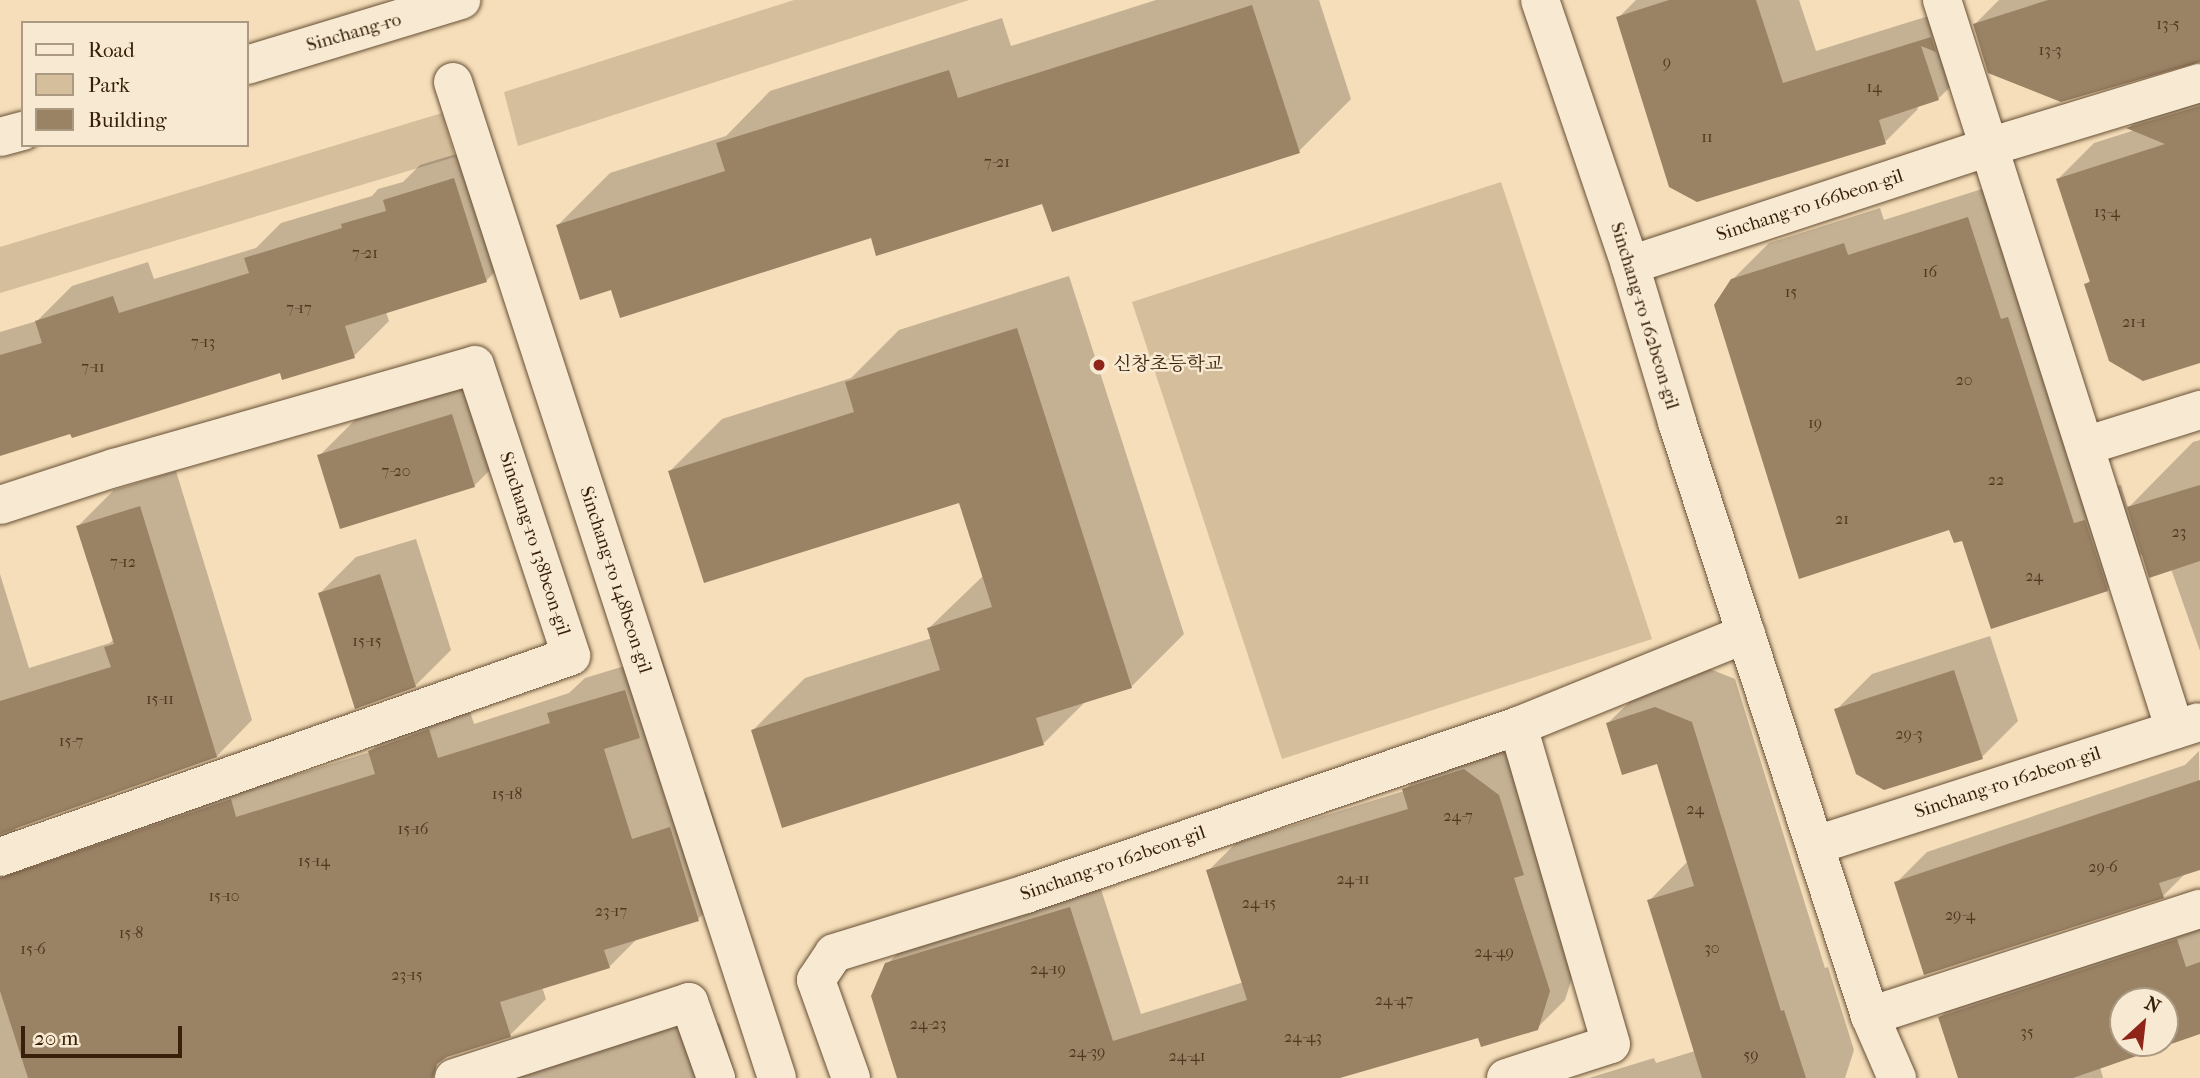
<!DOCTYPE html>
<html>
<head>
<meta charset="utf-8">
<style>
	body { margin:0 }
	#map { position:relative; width:2200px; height:1078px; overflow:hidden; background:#f5deb9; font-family:"IM FELL French Canon","Noto Serif KR",serif }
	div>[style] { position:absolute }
	.green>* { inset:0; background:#d5be9b }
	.shadow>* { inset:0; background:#0003 }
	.building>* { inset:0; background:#9a8265 }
	.roads { filter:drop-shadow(0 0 2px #674f35) drop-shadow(0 0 2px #674f35) }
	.street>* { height:38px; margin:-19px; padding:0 19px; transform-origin:19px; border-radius:19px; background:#f8ead2 }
	.secondary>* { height:38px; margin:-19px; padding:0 19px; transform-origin:19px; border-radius:19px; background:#f8ead2 }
	.dots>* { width:19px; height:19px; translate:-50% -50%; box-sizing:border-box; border:4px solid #f8ead2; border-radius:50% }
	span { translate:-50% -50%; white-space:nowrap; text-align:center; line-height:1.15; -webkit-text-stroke:5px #f8ead2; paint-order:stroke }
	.number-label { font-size:16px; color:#503820 }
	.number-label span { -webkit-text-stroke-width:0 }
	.street-label { font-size:19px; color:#381f09 }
	.poi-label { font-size:19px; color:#381f09 }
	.left { translate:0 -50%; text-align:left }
	.legend { position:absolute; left:21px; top:21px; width:228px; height:126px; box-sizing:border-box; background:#f8ead2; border:2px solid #ab9982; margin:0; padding:9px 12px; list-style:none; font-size:21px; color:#381f09 }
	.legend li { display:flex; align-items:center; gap:14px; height:35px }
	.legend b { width:35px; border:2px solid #ab9982 }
	.north { position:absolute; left:2109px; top:987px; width:70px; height:70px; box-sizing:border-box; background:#f8ead2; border:2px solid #ab9982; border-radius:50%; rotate:27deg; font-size:19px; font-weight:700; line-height:28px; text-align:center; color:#381f09 }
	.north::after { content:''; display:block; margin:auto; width:24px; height:32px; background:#8f2418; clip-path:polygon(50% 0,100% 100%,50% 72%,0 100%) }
	.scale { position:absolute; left:21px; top:1026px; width:161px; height:32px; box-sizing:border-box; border:4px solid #381f09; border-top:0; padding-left:9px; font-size:21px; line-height:24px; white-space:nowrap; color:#381f09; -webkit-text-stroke:5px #f8ead2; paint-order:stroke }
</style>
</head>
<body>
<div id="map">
	<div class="green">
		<div style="clip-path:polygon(794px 0,969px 0,518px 146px,504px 92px)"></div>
		<div style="clip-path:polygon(442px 113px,455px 157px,0 293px,0 247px)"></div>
		<div style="clip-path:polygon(1501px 182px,1652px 639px,1282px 759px,1132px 302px)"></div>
	</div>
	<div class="shadow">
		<div style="clip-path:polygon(1156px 0,1319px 0,1351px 99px,1299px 151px,612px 288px,558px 225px,610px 173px,726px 136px,770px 91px,1002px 18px,1011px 46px)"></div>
		<div style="clip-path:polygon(1636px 0,1799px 0,1816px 51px,1964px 5px,1971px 66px,1938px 99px,1917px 106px,1918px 109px,1885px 142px,1618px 18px)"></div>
		<div style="clip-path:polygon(1999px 0,2200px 0,2200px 60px,1975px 24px)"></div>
		<div style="clip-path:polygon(2200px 82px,2200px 352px,2086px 284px,2091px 280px,2058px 179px,2094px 143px,2135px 130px,2129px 128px,2164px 93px)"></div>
		<div style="clip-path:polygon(489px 144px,521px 246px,486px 281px,386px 312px,389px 321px,354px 356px,281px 370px,0 453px,0 332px,37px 321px,72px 286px,148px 262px,154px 279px,256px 248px,281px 223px,372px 196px,378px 189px,403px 182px,420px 165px)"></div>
		<div style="clip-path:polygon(2004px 182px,2110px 488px,2121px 485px,2128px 508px,2193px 442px,2200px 440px,2200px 651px,2171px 569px,2143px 553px,2107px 590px,1963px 538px,1732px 280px,1769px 243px,1880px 208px,1884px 220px)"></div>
		<div style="clip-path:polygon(1069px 276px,1184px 634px,1131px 687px,1087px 700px,1043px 744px,753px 730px,805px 678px,932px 638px,929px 628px,984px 575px,960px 501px,670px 471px,722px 419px,851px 378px,899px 330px)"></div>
		<div style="clip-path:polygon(487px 379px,510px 450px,474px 486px,319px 456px,355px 420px)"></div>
		<div style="clip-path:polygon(176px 471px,252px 720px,217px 756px,14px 827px,22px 838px,266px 764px,272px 782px,370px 752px,406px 715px,465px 695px,474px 724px,569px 693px,585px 678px,661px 655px,675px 700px,645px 731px,667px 804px,706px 792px,734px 883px,698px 919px,639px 937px,609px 967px,542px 987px,546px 999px,510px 1035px,357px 1078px,0 1078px,0 574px,29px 668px,110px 643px,114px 639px,78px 526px,114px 490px)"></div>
		<div style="clip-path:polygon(416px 539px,451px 650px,415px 686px,320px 593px,356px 557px)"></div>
		<div style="clip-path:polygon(1990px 636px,2018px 721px,1982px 757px,1836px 710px,1872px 674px)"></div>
		<div style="clip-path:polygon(1700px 665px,1735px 679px,1825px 968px,1828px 967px,1854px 1050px,1845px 1078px,1589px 1078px,1654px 1058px,1656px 1063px,1695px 1051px,1649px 901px,1688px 861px,1658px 762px,1608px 723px,1652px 680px)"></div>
		<div style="clip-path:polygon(1493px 742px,1527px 767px,1577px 962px,1565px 1000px,1537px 1028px,1479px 1036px,1337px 1078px,905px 1078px,887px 964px,915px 936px,1098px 880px,1141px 1014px,1244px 982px,1208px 871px,1236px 843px,1404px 791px,1432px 761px)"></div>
		<div style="clip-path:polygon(2199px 751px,2200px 868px,2187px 872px,2163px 896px,1896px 883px,1927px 852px,2185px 765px)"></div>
		<div style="clip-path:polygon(evenodd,2200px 916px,2200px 1023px,2183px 1038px,2100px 1067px,2103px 1078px,1961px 1078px,1940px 1017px,1966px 992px,2200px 916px,2123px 1001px,2165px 1001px,2165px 1043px,2123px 1043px,2123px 1001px)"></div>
		<div style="clip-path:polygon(687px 1009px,720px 1024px,736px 1078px,499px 1078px)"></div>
	</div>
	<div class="building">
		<div style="clip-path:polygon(1669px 0,1756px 0,1783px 83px,1931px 37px,1936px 52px,1921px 46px,1939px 100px,1879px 120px,1886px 144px,1697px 202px,1669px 187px,1616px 17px)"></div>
		<div style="clip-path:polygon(2048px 0,2200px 0,2200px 62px,2061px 102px,1988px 73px,1973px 24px)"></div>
		<div style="clip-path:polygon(1252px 5px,1300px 153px,1052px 232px,1042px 204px,876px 256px,871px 238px,620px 318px,611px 290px,580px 300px,556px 225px,725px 171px,716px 143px,949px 70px,958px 98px)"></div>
		<div style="clip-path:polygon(2200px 106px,2200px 363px,2143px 381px,2109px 361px,2084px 284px,2090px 282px,2056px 179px,2165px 144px,2126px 128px)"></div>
		<div style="clip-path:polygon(454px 178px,487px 282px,345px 326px,355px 358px,282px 380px,280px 373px,72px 438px,70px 434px,0 456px,0 355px,42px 343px,35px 321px,113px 296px,119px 313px,249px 273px,244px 258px,342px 228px,341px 224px,386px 211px,383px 200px)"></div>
		<div style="clip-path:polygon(1968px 217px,2001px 319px,2008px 317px,2074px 523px,2085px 520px,2108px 591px,1991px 629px,1962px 541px,1954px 543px,1949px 530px,1799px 579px,1714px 305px,1731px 279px,1844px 243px,1848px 255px)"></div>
		<div style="clip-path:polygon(1017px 328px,1132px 688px,1036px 718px,1044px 745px,782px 828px,751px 730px,940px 670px,927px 628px,992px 607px,959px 503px,704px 583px,668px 471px,854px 412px,845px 382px)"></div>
		<div style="clip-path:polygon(452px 414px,475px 487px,340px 529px,317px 455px)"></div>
		<div style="clip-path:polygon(2200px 485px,2200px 561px,2149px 578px,2127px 507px)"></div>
		<div style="clip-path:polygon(140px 506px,217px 757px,0 834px,0 701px,111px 667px,104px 647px,114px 644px,76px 526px)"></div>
		<div style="clip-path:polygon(380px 574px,416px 687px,355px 709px,318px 593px)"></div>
		<div style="clip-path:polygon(1954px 670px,1983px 759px,1884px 790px,1856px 774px,1834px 709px)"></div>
		<div style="clip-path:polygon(625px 690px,640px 738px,604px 749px,632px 839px,670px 827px,699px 921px,604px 950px,610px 968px,500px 1002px,511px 1037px,447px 1057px,437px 1064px,433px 1078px,28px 1078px,0 991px,0 878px,231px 799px,236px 817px,375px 774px,368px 751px,429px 729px,438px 758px,550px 723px,547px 713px)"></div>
		<div style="clip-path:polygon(1655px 707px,1692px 722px,1781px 1011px,1784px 1010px,1806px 1078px,1702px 1078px,1647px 900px,1694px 886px,1657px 764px,1622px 775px,1606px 723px)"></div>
		<div style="clip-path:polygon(1464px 769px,1499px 795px,1524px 875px,1514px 878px,1550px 991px,1538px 1030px,1481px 1047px,1478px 1038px,1340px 1078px,897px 1078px,871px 996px,885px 963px,1070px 907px,1113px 1041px,1247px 1000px,1206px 870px,1408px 809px,1402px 789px)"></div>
		<div style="clip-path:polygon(2200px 780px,2200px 870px,2159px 883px,2164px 898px,1924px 975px,1894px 882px)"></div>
		<div style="clip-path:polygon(evenodd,2177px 939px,2186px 967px,2200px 962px,2200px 1034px,2073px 1078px,1958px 1078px,1938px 1017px,2177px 939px,2123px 1001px,2165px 1001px,2165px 1043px,2123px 1043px,2123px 1001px)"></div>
	</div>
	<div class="roads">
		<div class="street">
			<div style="left:1540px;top:0;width:280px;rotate:71.2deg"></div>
			<div style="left:1630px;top:265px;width:164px;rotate:73.3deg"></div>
			<div style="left:1677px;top:422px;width:625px;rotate:72deg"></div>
			<div style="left:1870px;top:1016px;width:68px;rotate:66.5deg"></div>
			<div style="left:1942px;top:0;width:766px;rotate:72.3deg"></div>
			<div style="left:453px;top:82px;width:1047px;rotate:71.98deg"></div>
			<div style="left:1630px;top:265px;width:378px;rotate:-18.2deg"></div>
			<div style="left:1989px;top:147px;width:220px;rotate:-16.9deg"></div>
			<div style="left:2085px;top:446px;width:121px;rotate:-17.4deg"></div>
			<div style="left:0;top:505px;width:120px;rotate:-18deg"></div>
			<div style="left:114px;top:468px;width:375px;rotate:-15.9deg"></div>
			<div style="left:475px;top:365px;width:306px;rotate:71.7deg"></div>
			<div style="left:571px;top:656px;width:605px;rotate:160.61deg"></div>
			<div style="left:1816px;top:845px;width:401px;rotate:-17.8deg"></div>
			<div style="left:1870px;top:1016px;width:347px;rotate:-18deg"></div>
			<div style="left:454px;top:1078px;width:247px;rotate:-17.9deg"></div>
			<div style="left:689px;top:1002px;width:81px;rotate:70.4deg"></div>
			<div style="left:851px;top:1078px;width:104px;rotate:-109.7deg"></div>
			<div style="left:816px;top:980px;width:32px;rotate:-56deg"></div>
			<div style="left:834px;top:953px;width:201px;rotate:-17.1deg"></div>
			<div style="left:1026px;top:894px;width:520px;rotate:-18.85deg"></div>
			<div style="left:1518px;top:726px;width:246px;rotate:-22deg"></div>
			<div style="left:1506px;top:1078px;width:110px;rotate:-17.9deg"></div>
			<div style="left:1611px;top:1044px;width:331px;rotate:-106.3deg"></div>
		</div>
		<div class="secondary">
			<div style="left:247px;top:65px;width:224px;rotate:-16.9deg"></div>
			<div style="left:0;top:137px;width:24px;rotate:-15deg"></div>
		</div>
	</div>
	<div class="dots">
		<div style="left:1099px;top:365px;background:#8f2418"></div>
	</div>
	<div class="number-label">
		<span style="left:2168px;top:24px">13-5</span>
		<span style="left:2050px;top:50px">13-3</span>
		<span style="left:1667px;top:62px">9</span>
		<span style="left:1874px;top:87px">14</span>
		<span style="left:1707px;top:137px">11</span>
		<span style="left:997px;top:162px">7-21</span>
		<span style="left:2107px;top:212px">13-4</span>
		<span style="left:365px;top:253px">7-21</span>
		<span style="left:1930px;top:272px">16</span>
		<span style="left:1791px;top:292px">15</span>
		<span style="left:299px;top:308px">7-17</span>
		<span style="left:2134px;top:322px">21-1</span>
		<span style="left:203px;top:342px">7-13</span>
		<span style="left:93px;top:367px">7-11</span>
		<span style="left:1964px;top:380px">20</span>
		<span style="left:1815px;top:423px">19</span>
		<span style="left:396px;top:471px">7-20</span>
		<span style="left:1996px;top:480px">22</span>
		<span style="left:1842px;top:519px">21</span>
		<span style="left:2179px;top:532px">23</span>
		<span style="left:123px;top:562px">7-12</span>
		<span style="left:2034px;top:576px">24</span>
		<span style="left:367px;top:641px">15-15</span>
		<span style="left:160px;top:699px">15-11</span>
		<span style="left:1909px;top:734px">29-3</span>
		<span style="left:71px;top:741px">15-7</span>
		<span style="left:507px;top:794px">15-18</span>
		<span style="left:1695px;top:809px">24</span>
		<span style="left:1458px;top:816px">24-7</span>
		<span style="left:413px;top:829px">15-16</span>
		<span style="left:314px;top:861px">15-14</span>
		<span style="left:2103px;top:867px">29-6</span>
		<span style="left:1353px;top:879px">24-11</span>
		<span style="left:224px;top:896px">15-10</span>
		<span style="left:1259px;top:903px">24-15</span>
		<span style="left:611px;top:911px">23-17</span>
		<span style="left:1960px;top:915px">29-4</span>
		<span style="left:131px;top:933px">15-8</span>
		<span style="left:1712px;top:948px">30</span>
		<span style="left:33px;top:949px">15-6</span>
		<span style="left:1494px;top:952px">24-49</span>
		<span style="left:1048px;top:969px">24-19</span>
		<span style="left:407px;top:975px">23-15</span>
		<span style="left:1394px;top:1000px">24-47</span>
		<span style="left:928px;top:1024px">24-23</span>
		<span style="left:2027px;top:1032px">35</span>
		<span style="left:1303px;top:1037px">24-43</span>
		<span style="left:1087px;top:1052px">24-39</span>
		<span style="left:1751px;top:1055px">59</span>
		<span style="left:1187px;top:1056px">24-41</span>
	</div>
	<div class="street-label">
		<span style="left:354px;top:33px;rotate:-16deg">Sinchang-ro</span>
		<span style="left:1810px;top:206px;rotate:-18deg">Sinchang-ro 166beon-gil</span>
		<span style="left:1644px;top:316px;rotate:73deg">Sinchang-ro 162beon-gil</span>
		<span style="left:534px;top:544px;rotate:72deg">Sinchang-ro 138beon-gil</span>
		<span style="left:615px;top:580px;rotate:72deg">Sinchang-ro 148beon-gil</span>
		<span style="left:2008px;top:783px;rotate:-18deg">Sinchang-ro 162beon-gil</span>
		<span style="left:1113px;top:864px;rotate:-19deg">Sinchang-ro 162beon-gil</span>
	</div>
	<div class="poi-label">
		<span class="left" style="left:1113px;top:365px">신창초등학교</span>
	</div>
	<ul class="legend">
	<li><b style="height:9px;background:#f8ead2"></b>Road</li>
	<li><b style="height:19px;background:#d5be9b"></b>Park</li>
	<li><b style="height:19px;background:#9a8265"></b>Building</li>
	</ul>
	<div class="north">N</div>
	<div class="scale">20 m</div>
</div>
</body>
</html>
